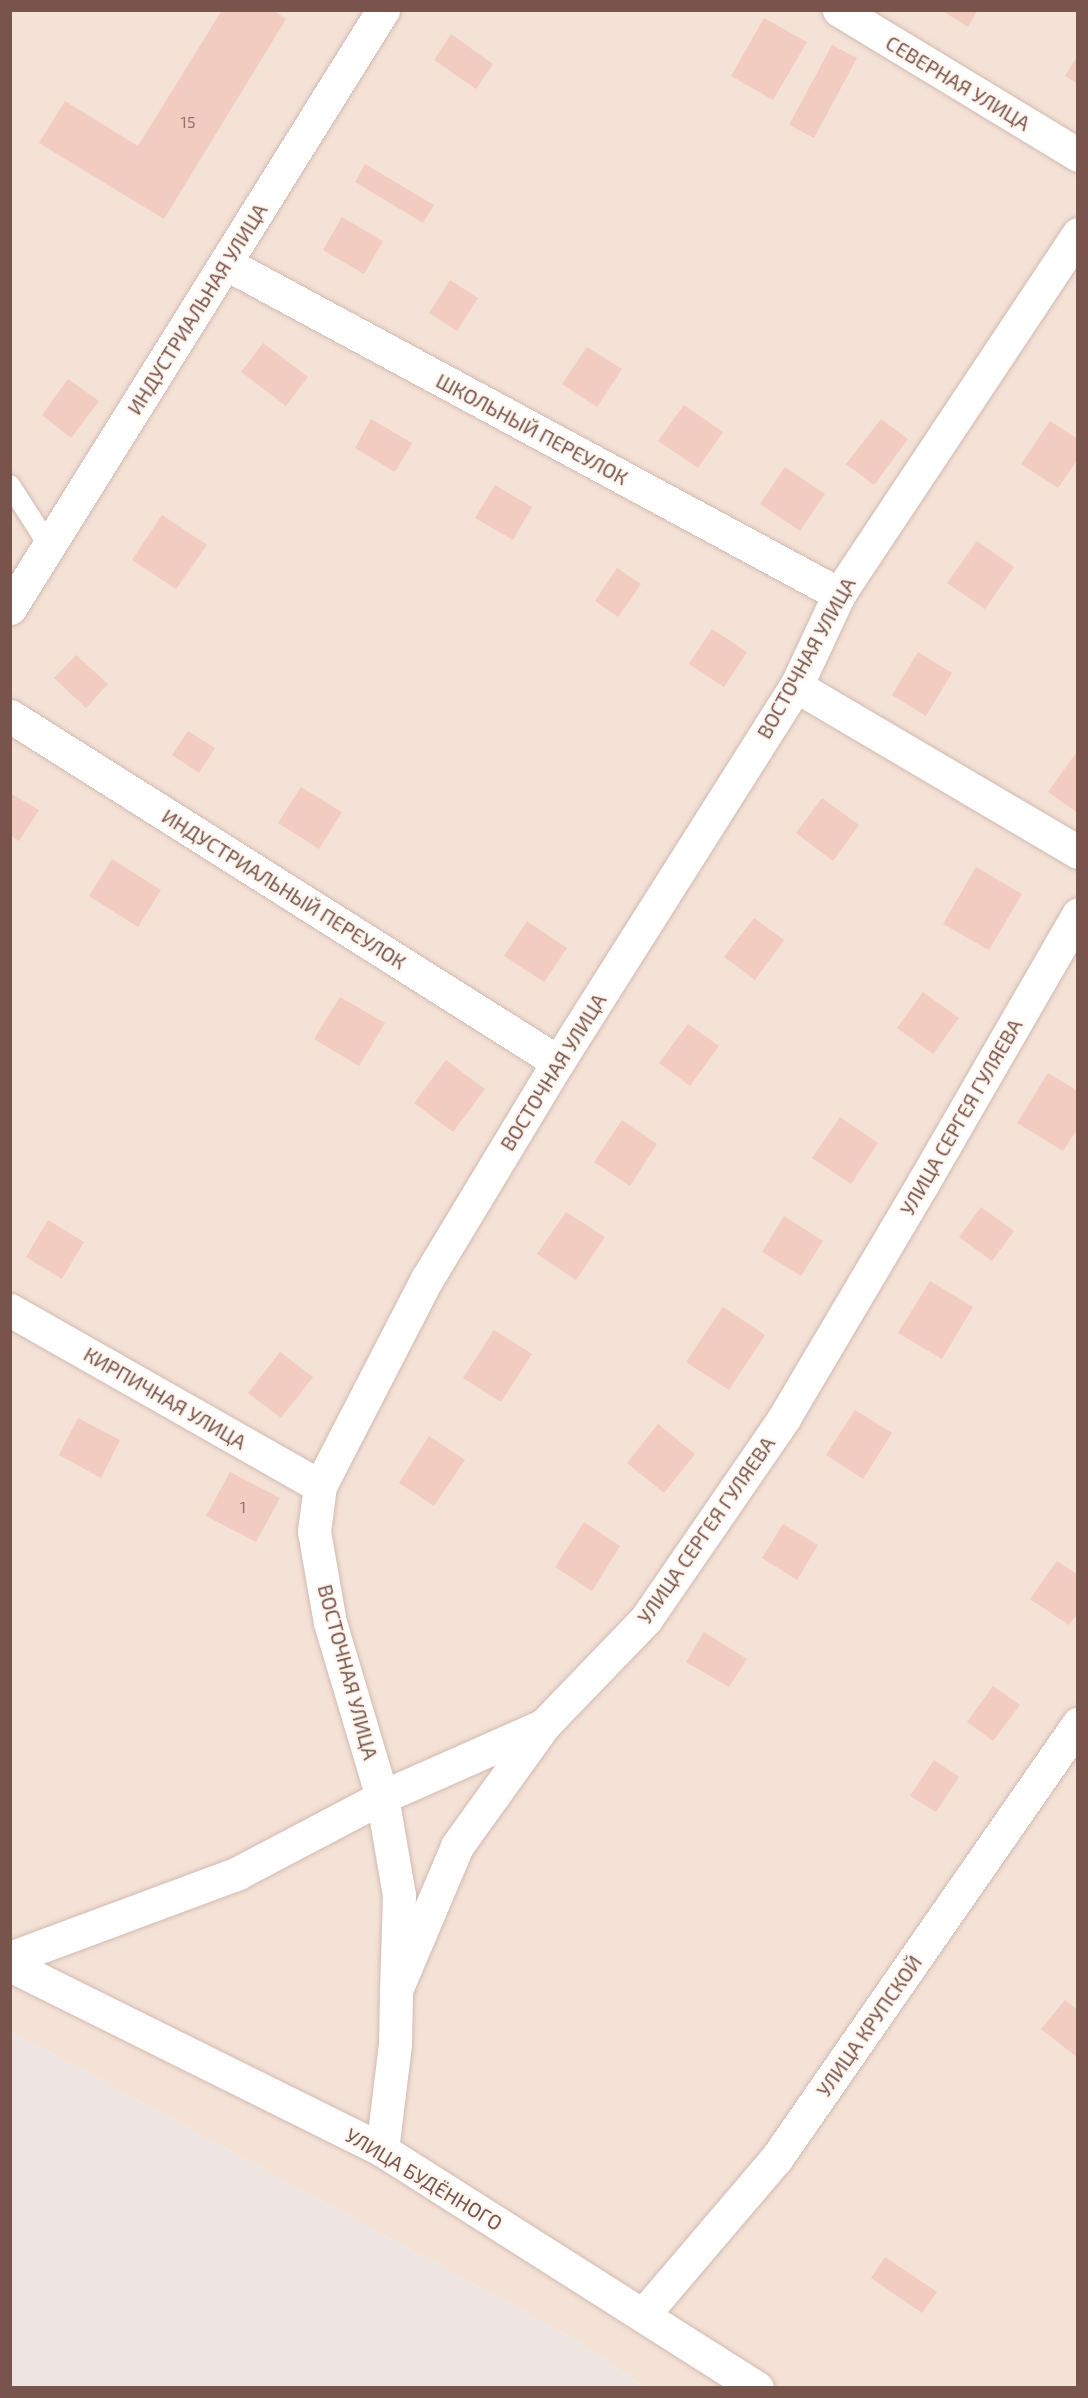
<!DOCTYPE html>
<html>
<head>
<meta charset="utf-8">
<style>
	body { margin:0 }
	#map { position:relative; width:1088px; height:2398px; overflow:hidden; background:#fdf1e9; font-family:"Exo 2",sans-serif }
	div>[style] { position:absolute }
	.residential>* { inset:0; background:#f4e2d7 }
	.industrial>* { inset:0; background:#eee5e2 }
	.building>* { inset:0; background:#f2cbc1 }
	.roads { filter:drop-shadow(0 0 2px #d2bab1) drop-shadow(0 0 2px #d2bab1) }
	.lane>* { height:20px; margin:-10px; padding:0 10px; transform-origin:10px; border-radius:10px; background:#fff }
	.street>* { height:33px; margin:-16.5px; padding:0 16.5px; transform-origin:16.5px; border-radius:16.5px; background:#fff }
	.secondary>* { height:33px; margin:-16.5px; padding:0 16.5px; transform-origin:16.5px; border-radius:16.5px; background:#fff }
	span { translate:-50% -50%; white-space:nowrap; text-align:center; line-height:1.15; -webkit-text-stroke:4.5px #fff6f0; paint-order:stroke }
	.number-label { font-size:16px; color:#967269 }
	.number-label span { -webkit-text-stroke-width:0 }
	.street-label { font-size:20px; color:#78544c }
	.frame { position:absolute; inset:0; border:12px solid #78544c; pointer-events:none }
</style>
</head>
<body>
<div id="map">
	<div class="residential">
		<div style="clip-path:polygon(10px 11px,1077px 11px,1077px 2387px,645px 2387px,574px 2339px,11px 2031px)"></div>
	</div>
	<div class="industrial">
		<div style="clip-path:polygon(11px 2031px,574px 2339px,645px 2387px,11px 2387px)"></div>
	</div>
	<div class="building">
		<div style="clip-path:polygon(222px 10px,273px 10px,286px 19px,164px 219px,39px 143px,65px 101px,138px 146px)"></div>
		<div style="clip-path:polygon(941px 10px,978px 10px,968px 27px)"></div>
		<div style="clip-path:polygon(764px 18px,807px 42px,773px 100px,731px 76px)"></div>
		<div style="clip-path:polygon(451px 34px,493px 64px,476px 89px,434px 60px)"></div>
		<div style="clip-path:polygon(832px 45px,857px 58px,814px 138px,789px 125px)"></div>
		<div style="clip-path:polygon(1078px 55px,1078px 84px,1065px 76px)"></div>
		<div style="clip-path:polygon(365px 164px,434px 205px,423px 223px,355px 182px)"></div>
		<div style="clip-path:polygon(342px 217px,383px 241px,364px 274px,323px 250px)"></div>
		<div style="clip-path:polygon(450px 280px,478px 298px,457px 331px,429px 313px)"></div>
		<div style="clip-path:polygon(263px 343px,308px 377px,286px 406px,241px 372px)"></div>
		<div style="clip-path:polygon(587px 347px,622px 369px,597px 407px,562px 384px)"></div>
		<div style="clip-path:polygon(68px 379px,99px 401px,71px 438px,42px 415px)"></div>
		<div style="clip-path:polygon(684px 405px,723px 432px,698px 468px,658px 441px)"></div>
		<div style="clip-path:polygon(371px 419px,412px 443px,395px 472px,355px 448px)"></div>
		<div style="clip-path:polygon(881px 419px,908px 439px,874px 485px,846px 464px)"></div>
		<div style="clip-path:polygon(1050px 421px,1078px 439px,1078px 459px,1058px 488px,1021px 464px)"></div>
		<div style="clip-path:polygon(785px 467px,825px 494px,800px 531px,760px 504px)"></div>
		<div style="clip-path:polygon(495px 485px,532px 507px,513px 540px,475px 518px)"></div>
		<div style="clip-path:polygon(162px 515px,207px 545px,176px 589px,132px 560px)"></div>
		<div style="clip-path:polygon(977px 541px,1014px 567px,985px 609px,947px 583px)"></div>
		<div style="clip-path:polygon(617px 568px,641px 584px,618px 617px,595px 601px)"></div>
		<div style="clip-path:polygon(712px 629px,747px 652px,724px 687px,689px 664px)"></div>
		<div style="clip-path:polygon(918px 652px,952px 673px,926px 716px,892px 695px)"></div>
		<div style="clip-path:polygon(76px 655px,108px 684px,86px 708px,54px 678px)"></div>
		<div style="clip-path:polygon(188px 731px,215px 748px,199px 773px,172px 755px)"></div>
		<div style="clip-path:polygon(1076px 753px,1078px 754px,1078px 813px,1048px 792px)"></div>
		<div style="clip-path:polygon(301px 787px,342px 812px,319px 849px,278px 823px)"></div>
		<div style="clip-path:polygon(10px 793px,39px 810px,19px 841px,10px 835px)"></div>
		<div style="clip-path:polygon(822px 798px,859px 825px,833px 861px,796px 833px)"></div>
		<div style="clip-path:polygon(112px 859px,161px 890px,138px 927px,89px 896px)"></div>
		<div style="clip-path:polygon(976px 867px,1022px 894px,989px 950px,943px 924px)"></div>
		<div style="clip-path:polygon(754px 918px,784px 940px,755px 980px,724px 957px)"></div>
		<div style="clip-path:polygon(527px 921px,567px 948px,544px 982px,504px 956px)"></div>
		<div style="clip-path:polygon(923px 992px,959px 1018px,933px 1054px,897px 1028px)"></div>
		<div style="clip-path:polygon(340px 997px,385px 1023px,359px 1066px,314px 1039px)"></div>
		<div style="clip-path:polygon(688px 1024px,719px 1046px,690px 1086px,659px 1063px)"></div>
		<div style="clip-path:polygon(446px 1060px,485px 1089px,453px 1132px,414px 1103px)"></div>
		<div style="clip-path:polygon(1048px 1073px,1078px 1091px,1078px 1128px,1063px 1151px,1017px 1123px)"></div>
		<div style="clip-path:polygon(840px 1117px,878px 1143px,851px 1184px,812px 1158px)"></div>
		<div style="clip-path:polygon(622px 1120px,657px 1144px,630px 1186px,594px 1162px)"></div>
		<div style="clip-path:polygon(981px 1207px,1014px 1231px,992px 1261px,959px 1237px)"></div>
		<div style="clip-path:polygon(566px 1212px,605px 1237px,576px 1280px,537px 1254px)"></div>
		<div style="clip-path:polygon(784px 1216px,823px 1241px,801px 1276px,762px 1252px)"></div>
		<div style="clip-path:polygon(48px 1220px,84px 1242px,62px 1279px,26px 1257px)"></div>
		<div style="clip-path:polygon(930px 1281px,973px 1307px,942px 1359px,898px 1333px)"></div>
		<div style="clip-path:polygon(723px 1307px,765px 1335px,729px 1390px,686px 1362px)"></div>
		<div style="clip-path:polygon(494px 1330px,532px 1354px,501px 1402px,463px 1378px)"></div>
		<div style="clip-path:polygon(280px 1352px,313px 1377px,281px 1418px,248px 1393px)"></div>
		<div style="clip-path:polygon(855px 1410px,892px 1433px,863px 1479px,826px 1455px)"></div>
		<div style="clip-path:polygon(78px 1418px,120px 1440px,101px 1478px,59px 1455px)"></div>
		<div style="clip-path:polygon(658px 1424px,695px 1454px,664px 1493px,627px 1463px)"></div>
		<div style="clip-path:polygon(429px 1436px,465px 1460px,434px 1506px,399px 1483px)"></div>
		<div style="clip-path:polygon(230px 1472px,280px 1498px,256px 1542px,206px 1516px)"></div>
		<div style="clip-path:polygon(584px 1522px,620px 1546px,592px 1591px,555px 1567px)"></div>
		<div style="clip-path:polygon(783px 1524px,818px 1545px,797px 1580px,762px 1558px)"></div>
		<div style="clip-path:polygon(1057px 1561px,1078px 1575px,1078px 1613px,1069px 1625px,1030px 1599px)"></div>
		<div style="clip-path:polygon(704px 1632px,747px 1659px,729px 1687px,686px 1662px)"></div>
		<div style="clip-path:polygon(993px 1686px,1020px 1705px,993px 1741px,967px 1722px)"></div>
		<div style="clip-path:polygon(934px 1760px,959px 1777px,936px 1812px,910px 1796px)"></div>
		<div style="clip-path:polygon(1065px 2000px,1078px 2010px,1078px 2058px,1041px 2029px)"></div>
		<div style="clip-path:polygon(885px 2257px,937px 2292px,922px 2313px,871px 2278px)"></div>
	</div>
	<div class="roads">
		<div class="lane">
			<div style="left:10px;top:485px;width:72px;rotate:57.4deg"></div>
		</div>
		<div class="street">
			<div style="left:839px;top:10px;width:280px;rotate:31.2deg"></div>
			<div style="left:225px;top:263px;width:698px;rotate:28.33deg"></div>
			<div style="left:10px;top:608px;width:705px;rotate:-58.05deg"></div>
			<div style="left:796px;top:686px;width:327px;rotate:30.5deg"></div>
			<div style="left:10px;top:716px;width:648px;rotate:32.27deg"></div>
			<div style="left:10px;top:1310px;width:356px;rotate:29.6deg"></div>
			<div style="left:10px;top:1958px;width:243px;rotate:-20.4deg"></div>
			<div style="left:238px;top:1873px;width:163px;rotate:-27.8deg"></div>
			<div style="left:382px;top:1797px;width:175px;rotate:-23.9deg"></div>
			<div style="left:396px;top:1990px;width:95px;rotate:-88.2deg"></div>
			<div style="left:399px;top:1895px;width:99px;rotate:-99.8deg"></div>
			<div style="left:382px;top:1797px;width:182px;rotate:-106.6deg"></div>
			<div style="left:330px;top:1623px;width:93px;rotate:-99.9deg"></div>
			<div style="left:314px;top:1531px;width:45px;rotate:-82.4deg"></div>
			<div style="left:320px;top:1486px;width:233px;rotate:-62.7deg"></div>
			<div style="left:427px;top:1279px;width:253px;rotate:-58.9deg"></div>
			<div style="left:558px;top:1062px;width:445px;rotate:-57.7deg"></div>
			<div style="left:796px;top:686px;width:102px;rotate:-64.9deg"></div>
			<div style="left:839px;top:594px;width:432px;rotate:-56.4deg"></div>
			<div style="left:382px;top:2150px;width:107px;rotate:-83deg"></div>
			<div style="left:395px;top:2044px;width:54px;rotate:-88.9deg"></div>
			<div style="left:396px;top:1990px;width:156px;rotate:-67deg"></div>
			<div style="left:457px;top:1846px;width:149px;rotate:-54.3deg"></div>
			<div style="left:544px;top:1725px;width:147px;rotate:-46.1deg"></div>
			<div style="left:646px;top:1619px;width:244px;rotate:-55.5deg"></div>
			<div style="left:784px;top:1418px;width:273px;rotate:-59.4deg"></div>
			<div style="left:923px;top:1183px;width:310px;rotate:-60deg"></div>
			<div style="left:643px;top:2315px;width:205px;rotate:-49.6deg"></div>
			<div style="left:776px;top:2159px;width:530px;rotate:-55.23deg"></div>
		</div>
		<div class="secondary">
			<div style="left:10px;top:1965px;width:415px;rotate:26.4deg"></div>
			<div style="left:382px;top:2150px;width:444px;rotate:32.4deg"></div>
		</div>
	</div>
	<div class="number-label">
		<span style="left:188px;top:122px">15</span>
		<span style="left:243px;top:1507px">1</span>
	</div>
	<div class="street-label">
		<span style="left:958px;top:83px;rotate:31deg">СЕВЕРНАЯ УЛИЦА</span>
		<span style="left:197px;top:309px;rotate:-58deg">ИНДУСТРИАЛЬНАЯ УЛИЦА</span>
		<span style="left:532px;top:429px;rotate:28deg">ШКОЛЬНЫЙ ПЕРЕУЛОК</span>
		<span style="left:806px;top:658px;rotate:-61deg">ВОСТОЧНАЯ УЛИЦА</span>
		<span style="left:284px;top:889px;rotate:32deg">ИНДУСТРИАЛЬНЫЙ ПЕРЕУЛОК</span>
		<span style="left:553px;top:1072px;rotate:-58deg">ВОСТОЧНАЯ УЛИЦА</span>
		<span style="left:961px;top:1117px;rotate:-60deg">УЛИЦА СЕРГЕЯ ГУЛЯЕВА</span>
		<span style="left:165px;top:1398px;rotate:30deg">КИРПИЧНАЯ УЛИЦА</span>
		<span style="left:706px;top:1530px;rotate:-55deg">УЛИЦА СЕРГЕЯ ГУЛЯЕВА</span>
		<span style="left:348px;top:1672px;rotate:75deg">ВОСТОЧНАЯ УЛИЦА</span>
		<span style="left:869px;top:2026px;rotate:-55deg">УЛИЦА КРУПСКОЙ</span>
		<span style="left:424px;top:2179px;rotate:31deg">УЛИЦА БУДЁННОГО</span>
	</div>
	<div class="frame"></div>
</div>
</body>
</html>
